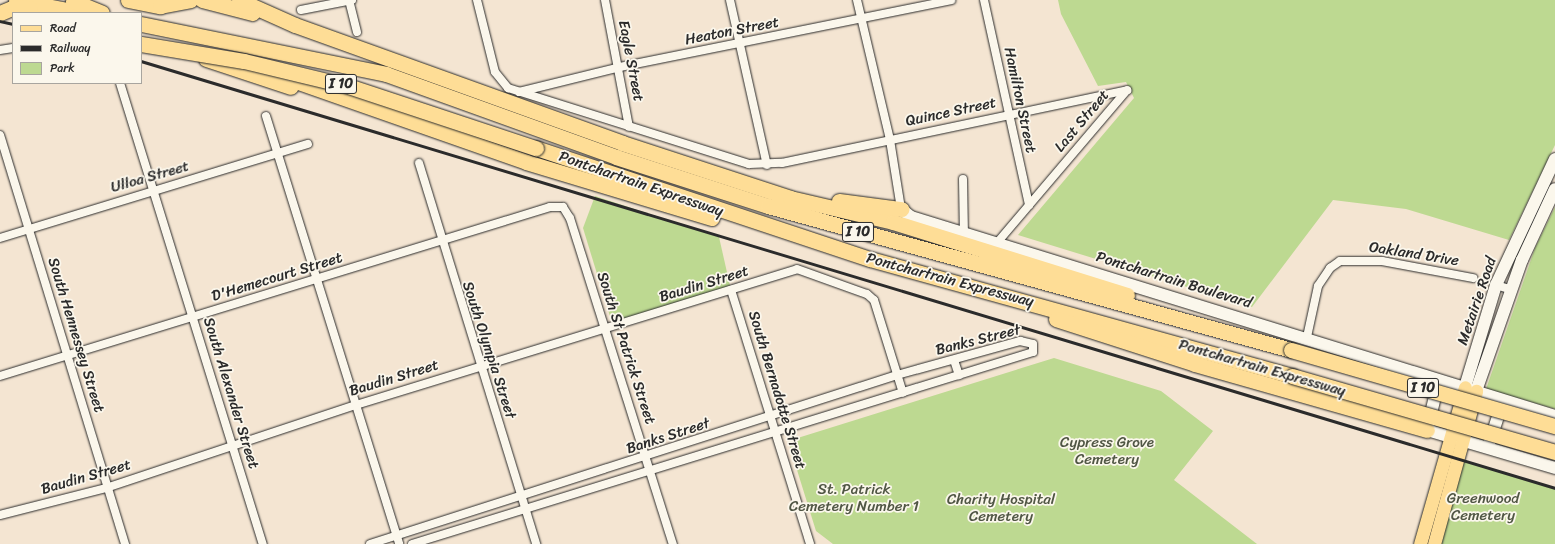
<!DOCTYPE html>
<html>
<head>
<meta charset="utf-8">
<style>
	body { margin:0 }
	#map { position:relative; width:1555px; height:544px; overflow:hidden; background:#f4e5d2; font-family:Sriracha,sans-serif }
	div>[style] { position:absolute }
	.green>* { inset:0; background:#bdd991 }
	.roads { filter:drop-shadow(0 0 1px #2b2b2b) drop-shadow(0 0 1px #2b2b2b) }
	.street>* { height:8px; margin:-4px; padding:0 4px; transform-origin:4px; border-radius:4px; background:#fbf7ec }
	.secondary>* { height:12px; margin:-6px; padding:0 6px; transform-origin:6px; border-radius:6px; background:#fbf7ec }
	.primary>* { height:13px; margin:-6.5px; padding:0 6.5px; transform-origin:6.5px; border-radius:6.5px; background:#fedd96 }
	.highway>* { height:15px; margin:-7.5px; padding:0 7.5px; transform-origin:7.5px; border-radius:7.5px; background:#fedd96 }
	.rail>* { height:2.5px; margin:-1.25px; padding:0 1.25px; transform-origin:1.25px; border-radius:1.25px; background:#2b2b2b }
	.bridges { filter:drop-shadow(0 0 1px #2b2b2b) drop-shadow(0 0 1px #2b2b2b) }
	.highway-bridge>* { height:15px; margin:-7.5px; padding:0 7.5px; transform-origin:7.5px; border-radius:7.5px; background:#fedd96 }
	span { translate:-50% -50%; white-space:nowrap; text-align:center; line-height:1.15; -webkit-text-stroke:3.5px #fbf7ec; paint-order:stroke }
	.shield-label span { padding:1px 3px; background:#fbf7ec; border:1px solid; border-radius:3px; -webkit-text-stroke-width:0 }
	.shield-label { font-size:14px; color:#2b2b2b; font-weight:700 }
	.street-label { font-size:15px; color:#2b2b2b }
	.park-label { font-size:15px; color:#505644 }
	.legend { position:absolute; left:12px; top:12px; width:130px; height:72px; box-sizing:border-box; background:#fbf7ec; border:1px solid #a8a59f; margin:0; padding:5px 7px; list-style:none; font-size:12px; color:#2b2b2b }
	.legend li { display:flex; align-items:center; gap:8px; height:20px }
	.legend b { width:20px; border:1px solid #a8a59f }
</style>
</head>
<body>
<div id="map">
	<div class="green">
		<div style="clip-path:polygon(1058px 0,1555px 0,1555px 145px,1509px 240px,1406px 209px,1333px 200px,1252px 307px,1018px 235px,1134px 98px,1126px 82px,1098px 86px,1061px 14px)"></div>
		<div style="clip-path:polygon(595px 196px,719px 237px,731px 290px,613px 326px,583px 228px)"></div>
		<div style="clip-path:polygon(1555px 207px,1555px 409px,1486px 389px,1535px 248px)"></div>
		<div style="clip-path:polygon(1054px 358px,1161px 391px,1213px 431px,1174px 480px,1257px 544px,833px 544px,816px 531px,788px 441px)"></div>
		<div style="clip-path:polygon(1457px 458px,1555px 488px,1555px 544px,1434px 544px)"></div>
	</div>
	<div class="roads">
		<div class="street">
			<div style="left:349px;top:0;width:33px;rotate:76deg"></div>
			<div style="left:477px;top:0;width:74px;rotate:76deg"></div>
			<div style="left:495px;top:72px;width:21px;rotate:51deg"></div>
			<div style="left:508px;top:88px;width:253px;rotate:17.5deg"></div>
			<div style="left:749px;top:164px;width:33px;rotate:-2deg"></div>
			<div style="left:782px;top:163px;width:353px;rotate:-11.9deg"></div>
			<div style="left:605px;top:0;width:129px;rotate:79.3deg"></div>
			<div style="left:730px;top:0;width:169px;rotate:77.4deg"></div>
			<div style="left:857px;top:0;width:144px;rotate:76.7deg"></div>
			<div style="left:890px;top:140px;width:70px;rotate:80.9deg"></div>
			<div style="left:984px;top:0;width:210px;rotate:77.6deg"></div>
			<div style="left:301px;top:10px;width:52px;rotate:-11.1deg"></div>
			<div style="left:0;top:50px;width:13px;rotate:-9deg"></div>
			<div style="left:120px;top:83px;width:483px;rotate:72.8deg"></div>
			<div style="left:519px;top:92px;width:104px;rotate:-13.9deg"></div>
			<div style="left:620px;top:67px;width:338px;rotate:-11.4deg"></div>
			<div style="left:266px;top:116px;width:448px;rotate:72.7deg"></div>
			<div style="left:0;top:135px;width:428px;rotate:73deg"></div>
			<div style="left:419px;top:163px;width:399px;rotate:72.9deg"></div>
			<div style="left:963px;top:179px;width:55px;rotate:89deg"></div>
			<div style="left:0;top:238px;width:322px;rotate:-17deg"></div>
			<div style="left:996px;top:244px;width:202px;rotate:-49.6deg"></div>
			<div style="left:1496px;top:285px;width:17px;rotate:17deg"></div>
			<div style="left:731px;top:290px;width:266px;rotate:72.7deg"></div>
			<div style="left:1307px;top:337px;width:52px;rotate:-77.8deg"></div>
			<div style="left:1318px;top:286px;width:22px;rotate:-56deg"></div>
			<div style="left:1330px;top:268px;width:12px;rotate:-35deg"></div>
			<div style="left:1340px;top:261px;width:42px"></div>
			<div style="left:1382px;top:261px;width:93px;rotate:10.6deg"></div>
			<div style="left:954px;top:360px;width:16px;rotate:72deg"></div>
			<div style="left:0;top:376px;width:575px;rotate:-17.08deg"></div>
			<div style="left:550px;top:207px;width:13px"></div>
			<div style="left:563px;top:207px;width:13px;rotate:58deg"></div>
			<div style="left:570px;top:218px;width:342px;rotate:72.5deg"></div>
			<div style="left:0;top:515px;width:109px;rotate:-14.3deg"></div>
			<div style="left:106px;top:488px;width:263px;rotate:-18.4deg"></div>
			<div style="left:356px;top:405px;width:461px;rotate:-17.1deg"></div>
			<div style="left:797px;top:269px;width:74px;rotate:19.7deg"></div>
			<div style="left:867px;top:294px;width:9px;rotate:41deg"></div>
			<div style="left:874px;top:300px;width:97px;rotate:72.7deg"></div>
			<div style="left:370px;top:544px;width:553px;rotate:-17.78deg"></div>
			<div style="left:897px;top:375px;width:128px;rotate:-15.5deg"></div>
			<div style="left:1020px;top:341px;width:13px;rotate:13deg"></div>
			<div style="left:1033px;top:344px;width:8px;rotate:90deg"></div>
			<div style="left:1033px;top:352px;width:650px;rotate:162.82deg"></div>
		</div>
		<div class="secondary">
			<div style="left:901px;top:209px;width:13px;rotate:39deg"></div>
			<div style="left:911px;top:217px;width:674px;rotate:17.17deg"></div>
			<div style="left:1438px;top:384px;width:47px;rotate:103.4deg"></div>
			<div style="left:1427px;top:430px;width:134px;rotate:16.5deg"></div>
			<div style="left:1465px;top:387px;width:107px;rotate:-73.1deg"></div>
			<div style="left:1496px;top:285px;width:139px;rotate:-64.9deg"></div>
			<div style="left:1476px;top:391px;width:139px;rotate:-70.7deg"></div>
			<div style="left:1522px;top:260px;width:78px;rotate:-65.1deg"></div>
			<div style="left:1490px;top:441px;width:42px;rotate:-72deg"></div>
		</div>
		<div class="primary">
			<div style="left:1420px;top:544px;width:163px;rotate:-74deg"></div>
			<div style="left:1434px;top:544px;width:159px;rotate:-74.6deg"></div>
		</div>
		<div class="highway">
			<div style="left:16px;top:0;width:67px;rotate:11.1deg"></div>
			<div style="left:128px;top:0;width:33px;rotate:11deg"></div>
			<div style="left:160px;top:6px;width:31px;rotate:-11deg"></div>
			<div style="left:202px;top:0;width:52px;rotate:14.6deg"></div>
			<div style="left:239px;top:0;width:61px;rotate:24.1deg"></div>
			<div style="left:295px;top:25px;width:348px;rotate:19.8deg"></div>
			<div style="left:622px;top:143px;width:177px;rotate:18.1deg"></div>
			<div style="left:790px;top:198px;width:106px;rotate:13.1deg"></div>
			<div style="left:893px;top:222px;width:245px;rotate:17.3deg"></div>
			<div style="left:73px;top:1px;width:31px;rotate:22deg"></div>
			<div style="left:0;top:13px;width:15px;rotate:-23deg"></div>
			<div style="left:14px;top:7px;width:16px;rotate:4deg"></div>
			<div style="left:141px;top:24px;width:250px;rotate:11.5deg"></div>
			<div style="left:386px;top:74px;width:245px;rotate:19.8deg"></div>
			<div style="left:616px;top:157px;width:160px;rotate:17.9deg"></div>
			<div style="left:768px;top:206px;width:542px;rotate:15.39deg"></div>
			<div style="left:206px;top:59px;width:89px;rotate:18.2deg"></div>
			<div style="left:281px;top:76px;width:260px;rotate:19.3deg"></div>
			<div style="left:526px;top:162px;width:194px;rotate:16.8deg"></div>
			<div style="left:536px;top:148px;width:352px;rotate:18.4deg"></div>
			<div style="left:870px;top:259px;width:438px;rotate:15.5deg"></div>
			<div style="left:839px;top:201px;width:63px;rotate:7.4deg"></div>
			<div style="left:1056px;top:319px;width:146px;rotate:17.9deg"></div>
			<div style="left:1195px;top:364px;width:241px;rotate:15.9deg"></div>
		</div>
	</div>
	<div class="rail">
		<div style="left:0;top:21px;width:13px;rotate:13deg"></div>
		<div style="left:141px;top:61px;width:1477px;rotate:16.8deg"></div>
	</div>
	<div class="bridges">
		<div class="highway-bridge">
			<div style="left:141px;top:44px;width:104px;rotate:9.4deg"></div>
			<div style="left:244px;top:61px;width:107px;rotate:13.5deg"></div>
			<div style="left:348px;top:86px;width:198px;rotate:18.3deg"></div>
			<div style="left:1291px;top:350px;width:275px;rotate:16.1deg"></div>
			<div style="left:1292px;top:376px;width:274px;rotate:16.1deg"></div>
		</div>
	</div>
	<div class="shield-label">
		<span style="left:341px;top:84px">I 10</span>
		<span style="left:858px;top:232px">I 10</span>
		<span style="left:1423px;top:388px">I 10</span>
	</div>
	<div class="street-label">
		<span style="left:732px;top:31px;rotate:-11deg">Heaton Street</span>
		<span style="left:631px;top:61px;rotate:79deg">Eagle Street</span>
		<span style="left:1020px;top:100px;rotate:78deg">Hamilton Street</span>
		<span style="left:951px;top:112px;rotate:-12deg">Quince Street</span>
		<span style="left:1082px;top:121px;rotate:-50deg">Last Street</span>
		<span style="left:150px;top:177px;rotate:-16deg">Ulloa Street</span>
		<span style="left:641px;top:184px;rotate:19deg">Pontchartrain Expressway</span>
		<span style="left:1414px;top:254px;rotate:9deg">Oakland Drive</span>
		<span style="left:277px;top:277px;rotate:-17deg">D'Hemecourt Street</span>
		<span style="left:950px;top:280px;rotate:15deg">Pontchartrain Expressway</span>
		<span style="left:1174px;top:280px;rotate:17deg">Pontchartrain Boulevard</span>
		<span style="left:704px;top:284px;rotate:-17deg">Baudin Street</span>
		<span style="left:1477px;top:301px;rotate:-71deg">Metairie Road</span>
		<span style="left:76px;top:335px;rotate:73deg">South Hennessey Street</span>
		<span style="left:978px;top:340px;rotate:-14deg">Banks Street</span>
		<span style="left:626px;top:348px;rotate:72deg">South St Patrick Street</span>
		<span style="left:489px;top:350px;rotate:72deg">South Olympia Street</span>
		<span style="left:1262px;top:368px;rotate:16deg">Pontchartrain Expressway</span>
		<span style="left:394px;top:378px;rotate:-17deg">Baudin Street</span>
		<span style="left:777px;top:390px;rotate:73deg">South Bernadotte Street</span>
		<span style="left:231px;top:393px;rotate:73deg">South Alexander Street</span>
		<span style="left:668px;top:436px;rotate:-18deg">Banks Street</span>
		<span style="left:86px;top:477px;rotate:-16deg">Baudin Street</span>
	</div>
	<div class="park-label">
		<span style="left:1107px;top:451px">Cypress Grove<br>Cemetery</span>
		<span style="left:854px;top:498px">St. Patrick<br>Cemetery Number 1</span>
		<span style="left:1483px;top:507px">Greenwood<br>Cemetery</span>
		<span style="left:1001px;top:508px">Charity Hospital<br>Cemetery</span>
	</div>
	<ul class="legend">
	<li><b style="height:5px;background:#fedd96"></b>Road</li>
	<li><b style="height:5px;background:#2b2b2b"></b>Railway</li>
	<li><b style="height:11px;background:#bdd991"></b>Park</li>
	</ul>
</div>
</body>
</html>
